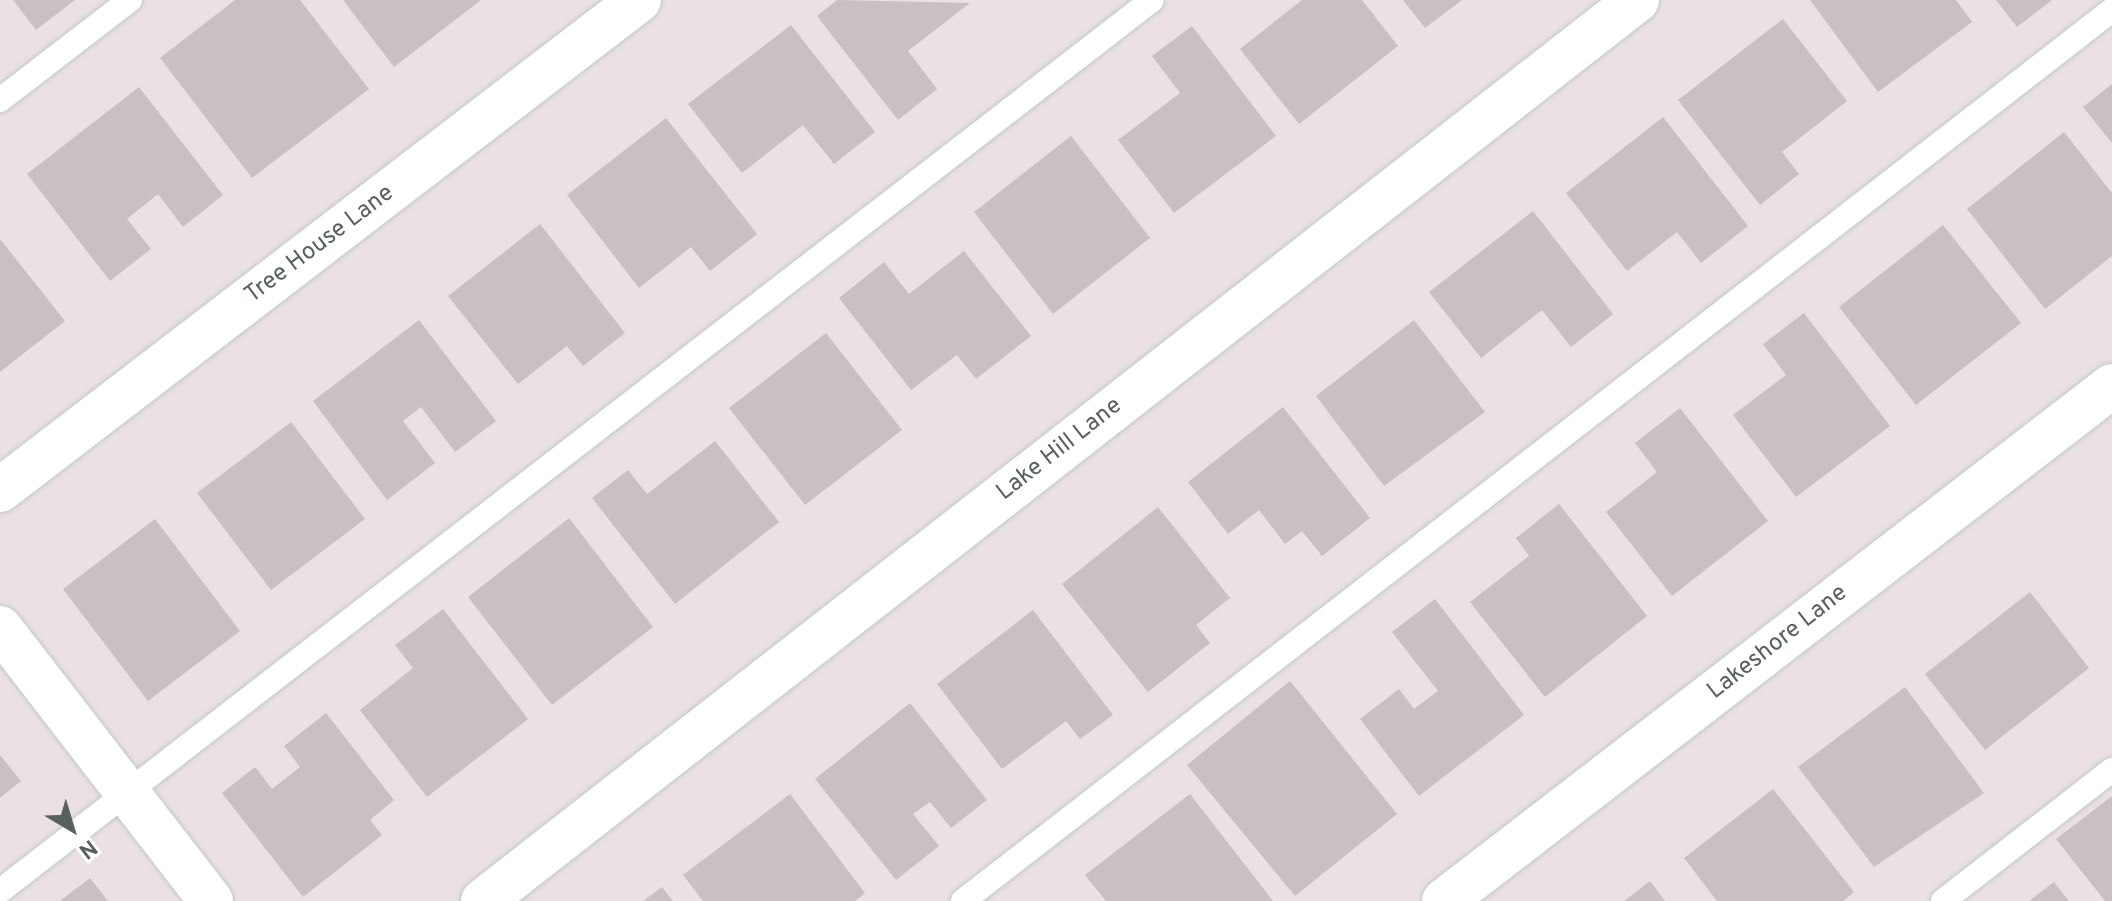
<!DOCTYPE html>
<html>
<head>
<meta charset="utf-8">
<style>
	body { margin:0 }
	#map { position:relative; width:2112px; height:901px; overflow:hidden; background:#ebe1e5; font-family:Overpass,sans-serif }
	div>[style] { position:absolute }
	.building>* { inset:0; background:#c9bfc4 }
	.roads { filter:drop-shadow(0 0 2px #c2c9c5) drop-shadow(0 0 2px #c2c9c5) }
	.lane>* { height:24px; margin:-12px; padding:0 12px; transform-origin:12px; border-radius:12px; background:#fff }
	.street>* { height:44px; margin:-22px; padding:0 22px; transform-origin:22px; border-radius:22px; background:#fff }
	span { translate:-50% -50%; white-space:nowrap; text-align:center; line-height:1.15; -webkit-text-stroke:6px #fff; paint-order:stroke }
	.street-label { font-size:24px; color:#59615c }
	.north { position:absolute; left:32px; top:789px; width:80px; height:80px; -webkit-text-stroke:6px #fff; paint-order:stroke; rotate:142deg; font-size:22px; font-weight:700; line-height:32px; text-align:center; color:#59615c }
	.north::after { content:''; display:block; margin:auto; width:28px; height:36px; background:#59615c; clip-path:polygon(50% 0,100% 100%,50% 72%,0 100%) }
</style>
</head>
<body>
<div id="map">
	<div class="building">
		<div style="clip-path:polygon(13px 0,75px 0,36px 30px)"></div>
		<div style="clip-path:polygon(235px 0,300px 0,369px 89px,252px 178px,160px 58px)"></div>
		<div style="clip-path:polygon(343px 0,481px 0,394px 67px)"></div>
		<div style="clip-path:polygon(837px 0,970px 3px,908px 51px,937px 89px,898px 120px,817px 16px)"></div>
		<div style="clip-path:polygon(1302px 0,1362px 0,1398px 46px,1299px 124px,1240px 49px)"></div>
		<div style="clip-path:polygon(1403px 0,1462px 0,1425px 28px)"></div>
		<div style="clip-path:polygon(1810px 0,1956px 0,1972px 22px,1878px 92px)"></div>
		<div style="clip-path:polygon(1996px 0,2052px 0,2017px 27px)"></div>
		<div style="clip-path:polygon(1783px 19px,1847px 101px,1782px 152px,1799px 174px,1760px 205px,1678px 100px)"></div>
		<div style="clip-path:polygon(791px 25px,875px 132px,834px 164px,803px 125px,742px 173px,688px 104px)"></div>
		<div style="clip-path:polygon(1192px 26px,1276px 136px,1174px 213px,1118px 140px,1180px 93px,1152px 56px)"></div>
		<div style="clip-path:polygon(2112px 84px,2112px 143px,2083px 107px)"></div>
		<div style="clip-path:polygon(139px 87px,223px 195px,183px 227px,158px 194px,127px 219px,151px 249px,110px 281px,27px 174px)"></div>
		<div style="clip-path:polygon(1663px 117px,1748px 226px,1701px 263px,1677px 232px,1627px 271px,1566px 193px)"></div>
		<div style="clip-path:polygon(666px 118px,757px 234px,710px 271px,691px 247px,639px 288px,567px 195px)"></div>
		<div style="clip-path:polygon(2064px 132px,2112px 193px,2112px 256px,2045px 309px,1967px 209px)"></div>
		<div style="clip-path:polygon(1071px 136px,1150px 238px,1053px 314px,974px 212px)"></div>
		<div style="clip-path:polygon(1533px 211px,1613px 314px,1571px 347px,1542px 310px,1481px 358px,1429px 292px)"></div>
		<div style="clip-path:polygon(540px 224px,625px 333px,583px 366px,567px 346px,518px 384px,448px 296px)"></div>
		<div style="clip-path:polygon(1943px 225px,2021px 323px,1916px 405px,1839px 307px)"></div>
		<div style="clip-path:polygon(0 239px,65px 321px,0 372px)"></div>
		<div style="clip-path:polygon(964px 251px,1031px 336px,976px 379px,957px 355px,911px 390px,839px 298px,884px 262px,909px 294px)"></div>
		<div style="clip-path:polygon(1804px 313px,1890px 426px,1796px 497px,1733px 415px,1786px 375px,1763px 344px)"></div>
		<div style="clip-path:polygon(419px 320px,496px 421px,455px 452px,421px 407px,403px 421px,435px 463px,387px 500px,313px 401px)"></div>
		<div style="clip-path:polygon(1414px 320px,1485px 412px,1384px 486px,1316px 396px)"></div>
		<div style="clip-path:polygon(826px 333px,902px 430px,805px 505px,729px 408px)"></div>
		<div style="clip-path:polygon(1283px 407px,1370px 518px,1322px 556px,1302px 531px,1285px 544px,1259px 510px,1228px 534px,1188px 482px)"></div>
		<div style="clip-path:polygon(1680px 408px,1768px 521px,1672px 596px,1606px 512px,1657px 472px,1635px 443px)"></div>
		<div style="clip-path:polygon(291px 422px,365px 519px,271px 590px,197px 493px)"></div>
		<div style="clip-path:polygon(715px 441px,779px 522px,675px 604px,592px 498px,628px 470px,647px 494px)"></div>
		<div style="clip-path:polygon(1559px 504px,1647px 616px,1545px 697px,1470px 602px,1529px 556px,1516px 538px)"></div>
		<div style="clip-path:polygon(1158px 507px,1230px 598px,1196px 625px,1210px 643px,1148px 692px,1062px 584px)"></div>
		<div style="clip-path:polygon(569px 518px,653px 627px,552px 705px,468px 597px)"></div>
		<div style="clip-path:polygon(155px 519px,240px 631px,148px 701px,63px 589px)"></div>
		<div style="clip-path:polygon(2030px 592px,2089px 668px,1985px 750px,1925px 674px)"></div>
		<div style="clip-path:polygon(1435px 599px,1524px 715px,1419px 796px,1360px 719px,1399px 689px,1414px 709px,1438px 691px,1392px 632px)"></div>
		<div style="clip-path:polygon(443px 609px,528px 719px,427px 797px,360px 710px,413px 668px,395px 645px)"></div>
		<div style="clip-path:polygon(1033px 610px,1113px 715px,1080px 739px,1066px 721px,1002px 769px,937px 684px)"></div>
		<div style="clip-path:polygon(1290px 681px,1397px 814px,1295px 896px,1187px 765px)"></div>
		<div style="clip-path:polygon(1905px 687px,1984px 793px,1874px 867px,1798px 767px)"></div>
		<div style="clip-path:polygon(910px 703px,987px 800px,951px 828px,930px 802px,913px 814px,939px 846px,896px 880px,815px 779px)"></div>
		<div style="clip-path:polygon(326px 713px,394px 800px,370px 820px,382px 835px,303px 897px,222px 793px,255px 767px,272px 789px,300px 767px,284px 746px)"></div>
		<div style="clip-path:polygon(0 755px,21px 781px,0 798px)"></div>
		<div style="clip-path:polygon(1773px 789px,1854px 892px,1843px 901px,1717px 901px,1684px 858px)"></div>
		<div style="clip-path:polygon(790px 794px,865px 893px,855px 901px,703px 901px,683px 875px)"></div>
		<div style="clip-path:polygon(1190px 794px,1273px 901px,1106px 901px,1085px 875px)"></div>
		<div style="clip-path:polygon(2112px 796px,2112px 901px,2105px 901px,2056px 839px)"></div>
		<div style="clip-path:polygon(90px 878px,108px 901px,60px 901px)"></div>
		<div style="clip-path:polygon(1650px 881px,1665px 901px,1624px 901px)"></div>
		<div style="clip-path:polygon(2054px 882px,2069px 901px,2029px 901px)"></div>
		<div style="clip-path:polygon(662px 887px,673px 901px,643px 901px)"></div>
	</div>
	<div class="roads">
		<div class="lane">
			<div style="left:0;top:100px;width:164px;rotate:-37.6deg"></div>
			<div style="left:0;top:891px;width:1456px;rotate:-37.72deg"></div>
			<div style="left:963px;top:901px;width:1454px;rotate:-37.79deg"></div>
			<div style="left:1943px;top:901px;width:214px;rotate:-37.8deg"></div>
		</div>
		<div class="street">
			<div style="left:0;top:490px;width:805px;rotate:-37.48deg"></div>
			<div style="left:0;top:628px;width:345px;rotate:52.3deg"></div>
			<div style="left:483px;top:901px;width:1464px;rotate:-37.98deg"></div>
			<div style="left:1444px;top:901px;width:843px;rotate:-37.63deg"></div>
		</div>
	</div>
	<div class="street-label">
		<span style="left:320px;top:245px;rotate:-37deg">Tree House Lane</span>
		<span style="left:1060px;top:450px;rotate:-38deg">Lake Hill Lane</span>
		<span style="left:1778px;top:643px;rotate:-38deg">Lakeshore Lane</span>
	</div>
	<div class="north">N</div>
</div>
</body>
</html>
